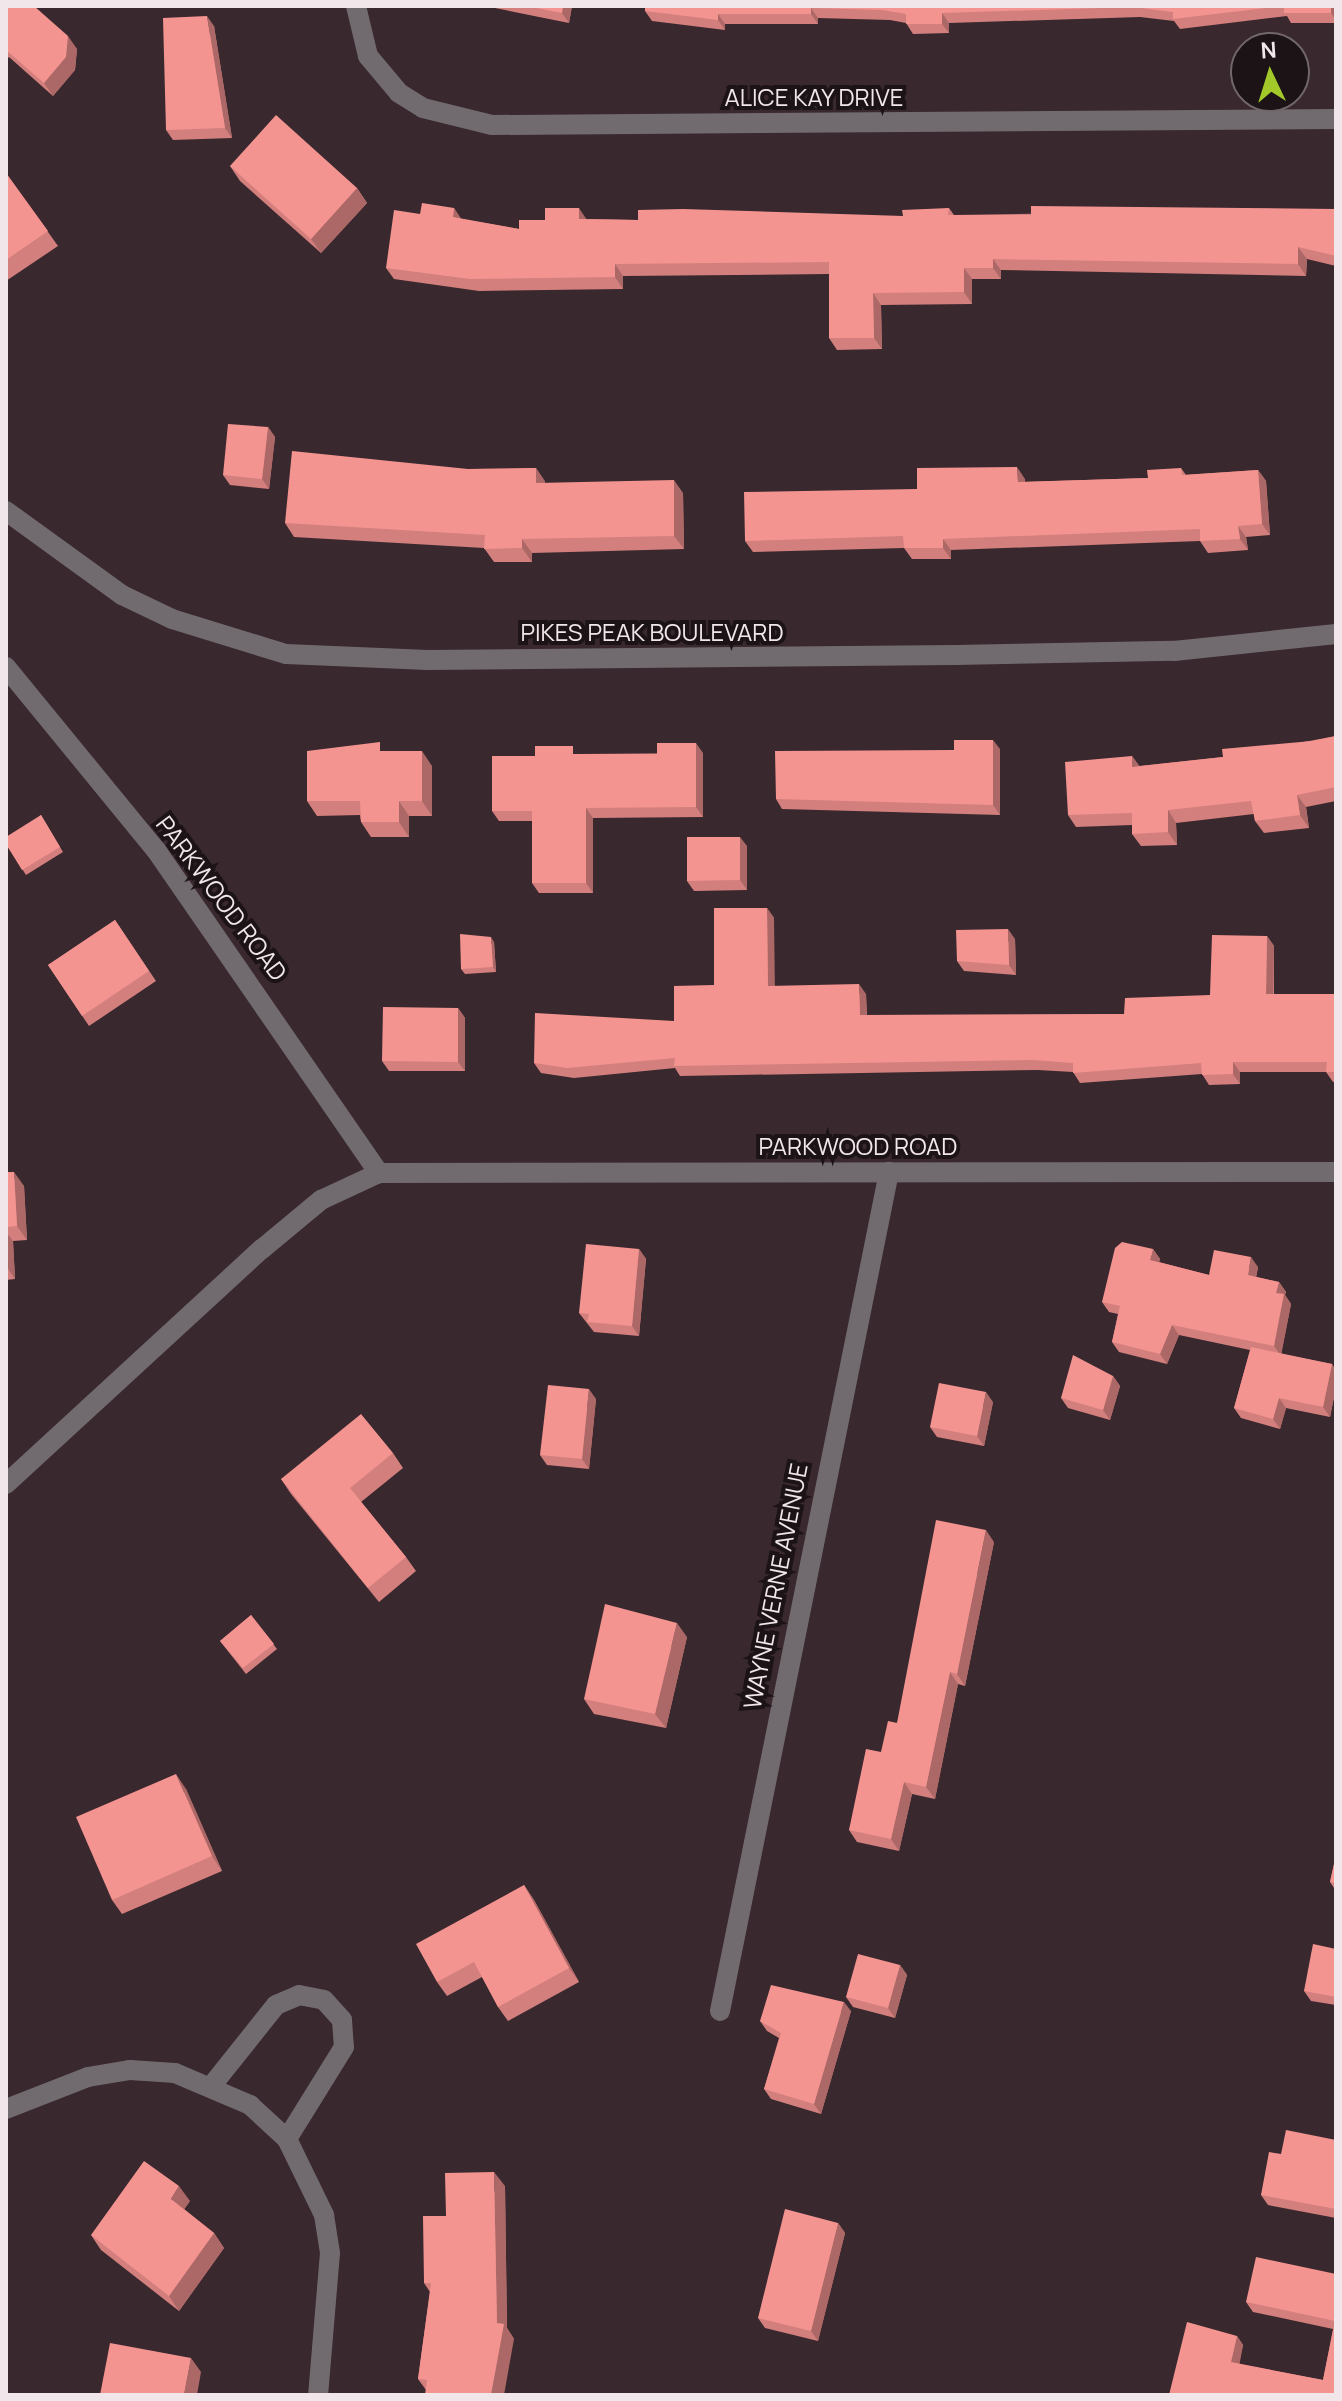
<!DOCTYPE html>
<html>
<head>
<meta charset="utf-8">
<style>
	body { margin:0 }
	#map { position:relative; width:1342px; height:2401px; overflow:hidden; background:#39282e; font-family:Manrope,sans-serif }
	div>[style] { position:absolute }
	.minor>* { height:20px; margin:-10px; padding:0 10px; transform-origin:10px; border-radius:10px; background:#716b70 }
	.wall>* { inset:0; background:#d27f7d }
	.shaded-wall>* { inset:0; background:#ab6866 }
	.building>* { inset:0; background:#f49491 }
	span { translate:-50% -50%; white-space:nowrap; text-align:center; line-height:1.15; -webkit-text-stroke:8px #1b1316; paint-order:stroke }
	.street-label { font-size:24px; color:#f1e6e9 }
	.frame { position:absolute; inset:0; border:8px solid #f1e6e9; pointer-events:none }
	.north { position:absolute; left:1230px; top:32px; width:80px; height:80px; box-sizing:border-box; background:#1b1316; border:2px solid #71676a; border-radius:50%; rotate:356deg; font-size:22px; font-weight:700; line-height:32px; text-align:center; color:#f1e6e9 }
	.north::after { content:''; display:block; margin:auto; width:28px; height:36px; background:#a2c929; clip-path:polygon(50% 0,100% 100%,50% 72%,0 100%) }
</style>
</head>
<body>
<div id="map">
	<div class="minor">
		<div style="left:356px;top:6px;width:51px;rotate:76.5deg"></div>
		<div style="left:368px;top:56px;width:48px;rotate:50deg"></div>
		<div style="left:399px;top:93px;width:28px;rotate:32deg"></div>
		<div style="left:423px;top:108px;width:71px;rotate:13.8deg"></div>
		<div style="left:492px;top:125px;width:844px;rotate:-0.41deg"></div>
		<div style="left:6px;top:511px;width:143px;rotate:35.9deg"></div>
		<div style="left:122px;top:595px;width:55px;rotate:25.6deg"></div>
		<div style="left:172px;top:619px;width:119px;rotate:17.1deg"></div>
		<div style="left:286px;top:654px;width:142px;rotate:2.4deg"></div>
		<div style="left:428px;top:660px;width:528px;rotate:-0.54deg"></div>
		<div style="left:956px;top:655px;width:218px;rotate:-1.1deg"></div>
		<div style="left:1174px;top:651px;width:163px;rotate:-6deg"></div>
		<div style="left:6px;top:667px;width:237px;rotate:50.7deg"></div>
		<div style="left:156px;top:850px;width:393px;rotate:55.4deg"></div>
		<div style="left:6px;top:1484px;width:348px;rotate:-42.6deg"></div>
		<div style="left:262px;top:1249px;width:77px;rotate:-39.7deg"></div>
		<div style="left:321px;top:1200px;width:64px;rotate:-25deg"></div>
		<div style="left:379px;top:1173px;width:957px;rotate:-0.06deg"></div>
		<div style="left:720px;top:2011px;width:856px;rotate:-78.61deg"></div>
		<div style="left:213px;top:2084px;width:101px;rotate:-51.4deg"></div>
		<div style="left:276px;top:2005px;width:25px;rotate:-23deg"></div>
		<div style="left:299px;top:1995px;width:25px;rotate:11deg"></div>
		<div style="left:324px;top:2000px;width:27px;rotate:48deg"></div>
		<div style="left:342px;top:2020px;width:27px;rotate:86deg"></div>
		<div style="left:344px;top:2047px;width:108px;rotate:121.8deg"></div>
		<div style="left:6px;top:2109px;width:88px;rotate:-21.3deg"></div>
		<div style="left:88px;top:2077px;width:43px;rotate:-9.5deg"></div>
		<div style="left:130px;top:2070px;width:45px;rotate:3.8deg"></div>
		<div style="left:175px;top:2073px;width:82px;rotate:23.1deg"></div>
		<div style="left:250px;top:2105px;width:50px;rotate:42.6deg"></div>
		<div style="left:287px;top:2139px;width:85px;rotate:64deg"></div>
		<div style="left:324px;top:2215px;width:38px;rotate:81deg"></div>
		<div style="left:330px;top:2253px;width:143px;rotate:94.8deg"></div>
	</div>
	<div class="wall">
		<div style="clip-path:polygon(6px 6px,77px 49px,75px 70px,53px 96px,9px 57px,6px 60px)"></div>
		<div style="clip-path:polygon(485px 6px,572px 6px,569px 23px)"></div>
		<div style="clip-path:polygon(645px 6px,1336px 6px,1336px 23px,1291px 23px,1287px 16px,1180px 29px,1174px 21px,1140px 17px,949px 23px,949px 33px,913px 34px,906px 23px,890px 20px,818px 18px,818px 24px,725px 24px,725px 30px,652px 21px,645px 11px)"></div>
		<div style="clip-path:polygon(214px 26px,232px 138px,173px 140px,166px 130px)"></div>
		<div style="clip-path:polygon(230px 166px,357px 188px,367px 203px,321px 253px,240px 181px)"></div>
		<div style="clip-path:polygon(6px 173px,58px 246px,6px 281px)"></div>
		<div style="clip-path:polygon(454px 208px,461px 219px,519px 229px,545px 220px,586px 219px,638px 220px,903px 216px,949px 208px,954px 215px,1336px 209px,1336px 266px,1307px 259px,1306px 276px,1001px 270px,1001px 279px,972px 279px,972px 304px,881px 305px,882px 349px,837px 350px,829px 338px,829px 274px,623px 276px,623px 289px,479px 291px,394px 279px,386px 268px,420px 214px)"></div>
		<div style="clip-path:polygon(268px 427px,275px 437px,269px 489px,230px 485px,223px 475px)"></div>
		<div style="clip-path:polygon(536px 468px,545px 483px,683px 493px,684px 549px,532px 553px,532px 562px,494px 562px,484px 548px,294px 537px,285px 523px,468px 469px)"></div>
		<div style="clip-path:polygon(1181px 468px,1186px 475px,1258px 470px,1266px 481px,1270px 535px,1246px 537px,1248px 550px,1208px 553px,1200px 541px,951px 550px,951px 559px,912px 559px,904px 548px,753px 552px,745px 541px,917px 489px,1025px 479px,1025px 482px,1148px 478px)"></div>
		<div style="clip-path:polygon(1336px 736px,1336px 801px,1306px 807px,1309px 828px,1264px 833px,1255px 821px,1254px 814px,1176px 823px,1177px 845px,1141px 846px,1132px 834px,1132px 825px,1076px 827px,1068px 815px,1132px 756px,1139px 766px,1223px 757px)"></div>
		<div style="clip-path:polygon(1000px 749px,1000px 815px,782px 809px,776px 799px,954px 750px)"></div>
		<div style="clip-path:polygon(386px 751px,432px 766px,432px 816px,409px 816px,409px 837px,371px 837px,361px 822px,360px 815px,317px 816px,307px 801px)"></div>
		<div style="clip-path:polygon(703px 753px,703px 817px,593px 818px,593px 893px,539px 893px,532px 883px,532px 821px,499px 821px,492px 811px,579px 754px)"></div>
		<div style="clip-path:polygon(41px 815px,63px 852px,26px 875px,6px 844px)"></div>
		<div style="clip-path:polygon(747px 846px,747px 890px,694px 891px,687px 881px)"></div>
		<div style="clip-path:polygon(767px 908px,774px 918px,774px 986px,866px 994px,867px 1015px,1124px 1014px,1210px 995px,1267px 936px,1274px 946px,1274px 994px,1336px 994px,1336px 1082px,1333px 1082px,1326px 1072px,1240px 1072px,1240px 1084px,1209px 1085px,1202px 1074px,1080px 1083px,1073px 1072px,1038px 1070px,680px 1076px,675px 1068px,574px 1078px,541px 1073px,534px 1063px,674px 1021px,714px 985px)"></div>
		<div style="clip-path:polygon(115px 920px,156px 981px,89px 1026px,48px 965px)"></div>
		<div style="clip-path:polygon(1015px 939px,1016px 975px,964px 971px,957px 961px)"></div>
		<div style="clip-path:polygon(494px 942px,496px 972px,465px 974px,461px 969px)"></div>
		<div style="clip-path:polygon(458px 1008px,465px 1018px,465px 1071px,389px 1071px,382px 1061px)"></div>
		<div style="clip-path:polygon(6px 1172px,24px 1186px,27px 1240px,13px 1241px,15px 1279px,6px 1280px)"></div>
		<div style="clip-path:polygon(639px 1249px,646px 1259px,639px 1336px,594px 1332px,579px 1313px)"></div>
		<div style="clip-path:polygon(1153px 1249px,1160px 1259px,1159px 1262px,1209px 1275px,1258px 1267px,1256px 1277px,1279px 1282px,1286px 1292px,1285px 1295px,1291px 1304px,1281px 1354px,1332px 1364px,1336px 1371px,1336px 1387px,1330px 1417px,1286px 1408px,1280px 1429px,1241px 1418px,1234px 1408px,1250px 1350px,1179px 1335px,1167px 1364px,1119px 1352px,1112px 1342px,1118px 1314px,1109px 1312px,1102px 1302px)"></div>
		<div style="clip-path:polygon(1113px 1376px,1120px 1386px,1110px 1420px,1068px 1408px,1061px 1398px)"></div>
		<div style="clip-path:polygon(596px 1399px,589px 1469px,547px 1465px,540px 1455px)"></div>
		<div style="clip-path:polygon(993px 1402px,984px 1446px,937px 1437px,930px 1427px)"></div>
		<div style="clip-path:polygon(393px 1453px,403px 1468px,361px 1502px,406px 1557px,416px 1571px,379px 1602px,291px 1494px,281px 1479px)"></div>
		<div style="clip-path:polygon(994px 1542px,965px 1686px,958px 1684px,935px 1799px,912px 1794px,899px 1851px,857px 1842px,849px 1830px,881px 1752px)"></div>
		<div style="clip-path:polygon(251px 1615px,277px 1649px,246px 1674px,220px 1641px)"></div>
		<div style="clip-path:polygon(687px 1637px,666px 1728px,594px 1714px,584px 1699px)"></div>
		<div style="clip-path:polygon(186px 1789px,222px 1871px,122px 1914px,112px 1900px)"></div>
		<div style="clip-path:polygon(1336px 1855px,1336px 1891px,1330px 1882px)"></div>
		<div style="clip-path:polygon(524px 1885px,534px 1900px,579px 1982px,508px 2021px,498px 2007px,482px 1977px,447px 1996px,437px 1982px)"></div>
		<div style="clip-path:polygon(1336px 1949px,1336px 2005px,1311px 2001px,1304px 1991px)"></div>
		<div style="clip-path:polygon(900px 1965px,907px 1975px,895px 2018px,853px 2007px,846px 1997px)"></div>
		<div style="clip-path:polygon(851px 2011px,821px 2114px,771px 2099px,764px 2089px,779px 2038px,767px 2031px,760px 2021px)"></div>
		<div style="clip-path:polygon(1336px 2140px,1336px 2218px,1268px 2205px,1261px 2195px,1281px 2154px)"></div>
		<div style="clip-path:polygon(505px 2186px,507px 2328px,514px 2339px,426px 2390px,418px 2379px,430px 2292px,424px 2283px,446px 2216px)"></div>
		<div style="clip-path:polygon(190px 2201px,184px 2209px,214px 2233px,224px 2248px,179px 2311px,101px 2250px,91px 2235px)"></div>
		<div style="clip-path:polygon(838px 2223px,845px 2233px,818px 2341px,765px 2328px,758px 2318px)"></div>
		<div style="clip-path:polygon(1336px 2274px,1336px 2395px,1169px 2395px,1237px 2336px,1243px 2345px,1239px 2364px,1323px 2380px,1333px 2329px,1253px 2312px,1246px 2302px)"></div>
	</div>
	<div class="shaded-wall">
		<div style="clip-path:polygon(563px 6px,572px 6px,569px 23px,562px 13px)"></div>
		<div style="clip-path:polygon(1331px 6px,1336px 6px,1336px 20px,1331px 13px)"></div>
		<div style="clip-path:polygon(811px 8px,818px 18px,818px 24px,811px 14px)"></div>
		<div style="clip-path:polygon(942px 13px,949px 23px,949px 33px,942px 24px)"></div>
		<div style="clip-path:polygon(718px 14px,725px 24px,725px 30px,718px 20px)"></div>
		<div style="clip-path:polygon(207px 16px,214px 26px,232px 138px,225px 128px)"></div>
		<div style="clip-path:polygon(68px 36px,77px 49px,75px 70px,53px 96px,44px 83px)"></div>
		<div style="clip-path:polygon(357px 188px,367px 203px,321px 253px,311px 239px)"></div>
		<div style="clip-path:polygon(454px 208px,462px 220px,453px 217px)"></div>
		<div style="clip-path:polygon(579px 208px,587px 220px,579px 219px)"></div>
		<div style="clip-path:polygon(1298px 247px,1307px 259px,1306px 276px,1298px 264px)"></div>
		<div style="clip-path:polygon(993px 259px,1001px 270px,1001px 279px,993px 268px)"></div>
		<div style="clip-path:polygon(615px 264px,623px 276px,623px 289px,615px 277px)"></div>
		<div style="clip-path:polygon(964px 268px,972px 279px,972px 304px,964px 292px)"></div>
		<div style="clip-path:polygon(873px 293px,881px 305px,882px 349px,874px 338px)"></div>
		<div style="clip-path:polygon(268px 427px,275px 437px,269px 489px,262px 479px)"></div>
		<div style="clip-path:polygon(1017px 467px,1025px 479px,1026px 493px,1018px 482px)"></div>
		<div style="clip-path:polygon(536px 468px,545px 481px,545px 496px,536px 483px)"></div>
		<div style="clip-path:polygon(1258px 470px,1266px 481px,1270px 535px,1262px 524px)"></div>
		<div style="clip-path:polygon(674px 480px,683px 493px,684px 549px,674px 536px)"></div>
		<div style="clip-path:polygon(1238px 526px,1246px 537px,1248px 550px,1240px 539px)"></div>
		<div style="clip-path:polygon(522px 539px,532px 553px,532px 562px,522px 548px)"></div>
		<div style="clip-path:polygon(943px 539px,951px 550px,951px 559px,943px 548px)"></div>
		<div style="clip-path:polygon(993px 740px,1000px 749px,1000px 815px,993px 805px)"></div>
		<div style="clip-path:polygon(696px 743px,703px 753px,703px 817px,696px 807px)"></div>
		<div style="clip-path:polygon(422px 751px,432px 766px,432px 816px,422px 801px)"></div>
		<div style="clip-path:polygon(1132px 756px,1141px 768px,1132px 767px)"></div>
		<div style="clip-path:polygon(1297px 795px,1306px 807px,1309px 828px,1300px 815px)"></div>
		<div style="clip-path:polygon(399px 801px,409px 816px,409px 837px,399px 822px)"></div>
		<div style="clip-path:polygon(586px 808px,593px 818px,593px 893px,586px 883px)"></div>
		<div style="clip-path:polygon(1168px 810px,1176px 823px,1177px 845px,1168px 832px)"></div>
		<div style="clip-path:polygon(740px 837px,747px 846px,747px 890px,740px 880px)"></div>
		<div style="clip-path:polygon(767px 908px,774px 918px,775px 996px,768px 986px)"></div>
		<div style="clip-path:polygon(1008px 929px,1015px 939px,1016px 975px,1009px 965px)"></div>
		<div style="clip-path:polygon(1267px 936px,1274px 946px,1273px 1004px,1266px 994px)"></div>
		<div style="clip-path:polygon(491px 937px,494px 942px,496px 972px,493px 967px)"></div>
		<div style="clip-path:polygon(859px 984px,866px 994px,867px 1025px,860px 1015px)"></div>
		<div style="clip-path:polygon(458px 1008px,465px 1018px,465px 1071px,458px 1062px)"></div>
		<div style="clip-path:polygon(1233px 1062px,1240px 1072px,1240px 1084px,1233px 1074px)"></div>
		<div style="clip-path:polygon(14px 1172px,24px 1186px,27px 1240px,17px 1226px)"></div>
		<div style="clip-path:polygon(6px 1232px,13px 1241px,15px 1279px,6px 1266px)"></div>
		<div style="clip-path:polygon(639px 1249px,646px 1259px,639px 1336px,632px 1326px)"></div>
		<div style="clip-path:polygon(1153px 1249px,1160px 1259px,1157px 1270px,1150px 1260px)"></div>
		<div style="clip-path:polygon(1251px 1257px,1258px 1267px,1255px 1285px,1248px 1275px)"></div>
		<div style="clip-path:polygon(1279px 1282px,1286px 1292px,1285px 1295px,1291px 1304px,1281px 1356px,1274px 1346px,1276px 1293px)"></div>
		<div style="clip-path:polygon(1172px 1325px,1179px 1335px,1167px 1364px,1160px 1354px)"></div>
		<div style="clip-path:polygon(1332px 1364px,1336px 1371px,1336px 1387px,1330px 1417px,1323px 1407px)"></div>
		<div style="clip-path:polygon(1113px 1376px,1120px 1386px,1110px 1420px,1103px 1410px)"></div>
		<div style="clip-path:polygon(589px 1389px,596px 1399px,589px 1469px,582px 1459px)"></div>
		<div style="clip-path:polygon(986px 1392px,993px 1402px,984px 1446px,977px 1436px)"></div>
		<div style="clip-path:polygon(1279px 1398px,1286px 1408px,1280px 1429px,1273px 1419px)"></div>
		<div style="clip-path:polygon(986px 1530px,994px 1542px,965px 1686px,957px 1674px)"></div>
		<div style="clip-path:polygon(677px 1623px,687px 1637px,666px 1728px,655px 1714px)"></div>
		<div style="clip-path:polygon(950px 1672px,958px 1684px,935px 1799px,926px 1787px)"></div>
		<div style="clip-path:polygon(176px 1774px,186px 1789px,222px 1871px,212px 1856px)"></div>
		<div style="clip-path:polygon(904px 1782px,912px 1794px,899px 1851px,891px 1839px)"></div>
		<div style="clip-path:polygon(524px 1885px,534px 1900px,579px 1982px,569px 1968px)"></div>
		<div style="clip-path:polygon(900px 1965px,907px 1975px,895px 2018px,888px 2008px)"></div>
		<div style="clip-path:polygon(844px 2002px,851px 2011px,821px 2114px,814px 2104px)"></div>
		<div style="clip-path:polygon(494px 2172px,505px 2186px,507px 2328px,514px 2339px,504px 2395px,491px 2395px,497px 2323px)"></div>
		<div style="clip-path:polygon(179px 2186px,190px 2201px,181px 2214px,171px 2199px)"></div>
		<div style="clip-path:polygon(838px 2223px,845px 2233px,818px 2341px,811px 2331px)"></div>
		<div style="clip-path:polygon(214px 2233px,224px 2248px,179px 2311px,169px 2296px)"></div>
		<div style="clip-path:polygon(1237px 2336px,1243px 2345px,1238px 2372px,1231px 2362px)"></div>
		<div style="clip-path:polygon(191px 2358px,201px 2372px,197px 2395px,184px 2395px)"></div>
	</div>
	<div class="building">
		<div style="clip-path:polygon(6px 6px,34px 6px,68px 36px,66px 57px,44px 83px,6px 50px)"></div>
		<div style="clip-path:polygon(526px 6px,563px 6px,562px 13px)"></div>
		<div style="clip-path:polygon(645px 6px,1283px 6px,1173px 19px,1173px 12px,1133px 7px,942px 13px,942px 24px,906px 24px,906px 14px,883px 10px,811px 8px,811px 14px,718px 14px,718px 20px,645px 11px)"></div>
		<div style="clip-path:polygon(1284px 6px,1331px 6px,1331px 13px,1284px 13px)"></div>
		<div style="clip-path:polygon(207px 16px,225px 128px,166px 130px,163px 18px)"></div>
		<div style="clip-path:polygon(276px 115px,357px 188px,311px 239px,230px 166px)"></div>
		<div style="clip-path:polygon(6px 173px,48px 231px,6px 260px)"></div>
		<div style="clip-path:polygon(422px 203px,454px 208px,453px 217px,519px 229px,519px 220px,545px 220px,545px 208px,579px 208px,579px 219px,638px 220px,638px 210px,683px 209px,903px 216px,902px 210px,949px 208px,948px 215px,1031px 215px,1031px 206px,1336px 209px,1336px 256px,1298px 247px,1298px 264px,993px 259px,993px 268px,964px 268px,964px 292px,873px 293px,874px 338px,829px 338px,829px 262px,615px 264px,615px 277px,470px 279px,386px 268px,394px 210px,420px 214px)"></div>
		<div style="clip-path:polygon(228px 424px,268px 427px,262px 479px,223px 475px)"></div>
		<div style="clip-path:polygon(292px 451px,468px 469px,536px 468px,536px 483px,674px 480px,674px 536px,522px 539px,522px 548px,484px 549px,485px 535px,285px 523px)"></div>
		<div style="clip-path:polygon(1017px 467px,1018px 482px,1148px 478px,1147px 470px,1181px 468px,1182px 475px,1258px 470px,1262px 524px,1238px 526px,1240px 539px,1200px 541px,1200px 529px,943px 539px,943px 548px,904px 548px,903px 536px,745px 541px,744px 492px,917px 489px,917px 468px)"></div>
		<div style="clip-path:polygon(1336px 736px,1336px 787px,1297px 795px,1300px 815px,1255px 821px,1251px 801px,1168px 810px,1168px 832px,1132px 834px,1132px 813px,1068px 815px,1065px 762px,1132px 756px,1132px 767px,1223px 757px,1222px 749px,1312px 741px)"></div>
		<div style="clip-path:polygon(954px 740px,993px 740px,993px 805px,776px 799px,775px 751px,954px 750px)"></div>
		<div style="clip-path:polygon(380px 742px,380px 751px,422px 751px,422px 801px,399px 801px,399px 822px,361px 822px,360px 801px,307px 801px,307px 751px)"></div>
		<div style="clip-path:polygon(657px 743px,696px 743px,696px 807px,586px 808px,586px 883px,532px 883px,532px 811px,492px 811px,492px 756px,535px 756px,535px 746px,573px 746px,573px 754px,657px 754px)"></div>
		<div style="clip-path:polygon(41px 815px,60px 847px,22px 870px,6px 844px,6px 837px)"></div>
		<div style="clip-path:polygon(687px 837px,740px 837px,740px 880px,687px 881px)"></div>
		<div style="clip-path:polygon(714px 908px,767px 908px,768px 986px,859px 984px,860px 1015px,1124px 1014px,1125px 998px,1210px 995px,1212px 935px,1267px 936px,1266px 994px,1336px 994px,1336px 1072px,1326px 1072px,1327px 1062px,1233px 1062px,1233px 1074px,1202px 1075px,1201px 1063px,1073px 1073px,1073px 1063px,1032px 1060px,674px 1066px,675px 1058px,567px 1068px,534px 1063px,535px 1013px,674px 1021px,674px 986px,714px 985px)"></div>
		<div style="clip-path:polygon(115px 920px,149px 971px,82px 1016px,48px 965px)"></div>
		<div style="clip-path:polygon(1008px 929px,1009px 965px,957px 961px,956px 930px)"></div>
		<div style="clip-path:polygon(460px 934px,491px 937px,493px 967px,461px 969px)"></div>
		<div style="clip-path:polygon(383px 1007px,458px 1008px,458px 1062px,382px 1061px)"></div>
		<div style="clip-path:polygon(6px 1172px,14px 1172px,17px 1226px,6px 1227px)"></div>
		<div style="clip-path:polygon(1122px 1242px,1153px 1249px,1150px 1260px,1209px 1275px,1214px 1250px,1251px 1257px,1248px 1275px,1279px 1282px,1276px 1293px,1284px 1294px,1274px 1346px,1172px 1325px,1160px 1354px,1112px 1342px,1120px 1306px,1102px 1302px,1115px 1248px)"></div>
		<div style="clip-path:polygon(586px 1244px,639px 1249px,632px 1326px,587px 1322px,589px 1314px,579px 1313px)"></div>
		<div style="clip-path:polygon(1251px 1347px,1332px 1364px,1323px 1407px,1279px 1398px,1273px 1419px,1234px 1408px)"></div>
		<div style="clip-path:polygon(1073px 1355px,1113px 1376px,1103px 1410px,1061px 1398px)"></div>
		<div style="clip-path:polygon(939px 1383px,986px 1392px,977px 1436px,930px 1427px)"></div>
		<div style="clip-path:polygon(548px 1385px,589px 1389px,582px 1459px,540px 1455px)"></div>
		<div style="clip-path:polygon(361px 1414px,393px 1453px,350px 1488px,406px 1557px,368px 1588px,281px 1479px)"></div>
		<div style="clip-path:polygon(936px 1520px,986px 1530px,957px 1674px,950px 1672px,926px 1787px,904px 1782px,891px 1839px,849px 1830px,866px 1749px,881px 1752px,888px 1721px,897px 1723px)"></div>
		<div style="clip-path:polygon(605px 1604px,677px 1623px,655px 1714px,584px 1699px)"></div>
		<div style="clip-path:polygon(251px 1615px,274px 1644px,243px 1668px,220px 1641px)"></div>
		<div style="clip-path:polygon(176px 1774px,212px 1856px,112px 1900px,76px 1817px)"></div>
		<div style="clip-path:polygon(1336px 1855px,1336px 1883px,1330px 1882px)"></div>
		<div style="clip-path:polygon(524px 1885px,569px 1968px,498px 2007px,474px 1962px,437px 1982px,416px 1944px)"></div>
		<div style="clip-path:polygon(1313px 1944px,1336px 1949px,1336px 1997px,1304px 1991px)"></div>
		<div style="clip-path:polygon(858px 1954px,900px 1965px,888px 2008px,846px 1997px)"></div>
		<div style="clip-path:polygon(771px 1985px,844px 2002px,814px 2104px,764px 2089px,781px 2033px,760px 2021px)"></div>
		<div style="clip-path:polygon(1286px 2130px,1336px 2140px,1336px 2209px,1261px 2195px,1269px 2152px,1281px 2154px)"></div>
		<div style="clip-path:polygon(144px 2161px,179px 2186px,171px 2199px,214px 2233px,169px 2296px,91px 2235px)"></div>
		<div style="clip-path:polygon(494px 2172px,497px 2323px,504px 2324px,491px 2395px,425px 2395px,427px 2380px,418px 2379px,431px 2283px,424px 2283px,423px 2216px,446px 2216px,445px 2173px)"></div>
		<div style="clip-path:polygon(785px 2209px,838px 2223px,811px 2331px,758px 2318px)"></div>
		<div style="clip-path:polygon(1256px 2257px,1336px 2274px,1336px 2395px,1169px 2395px,1187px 2322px,1237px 2336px,1231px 2362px,1323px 2380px,1335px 2321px,1246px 2302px)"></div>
		<div style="clip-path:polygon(110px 2343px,191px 2358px,184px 2395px,100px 2395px)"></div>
	</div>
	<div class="street-label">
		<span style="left:814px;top:97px">ALICE KAY DRIVE</span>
		<span style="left:652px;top:632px">PIKES PEAK BOULEVARD</span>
		<span style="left:222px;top:898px;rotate:53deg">PARKWOOD ROAD</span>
		<span style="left:858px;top:1146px">PARKWOOD ROAD</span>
		<span style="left:775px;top:1586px;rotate:-79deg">WAYNE VERNE AVENUE</span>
	</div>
	<div class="frame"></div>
	<div class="north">N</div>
</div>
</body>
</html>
